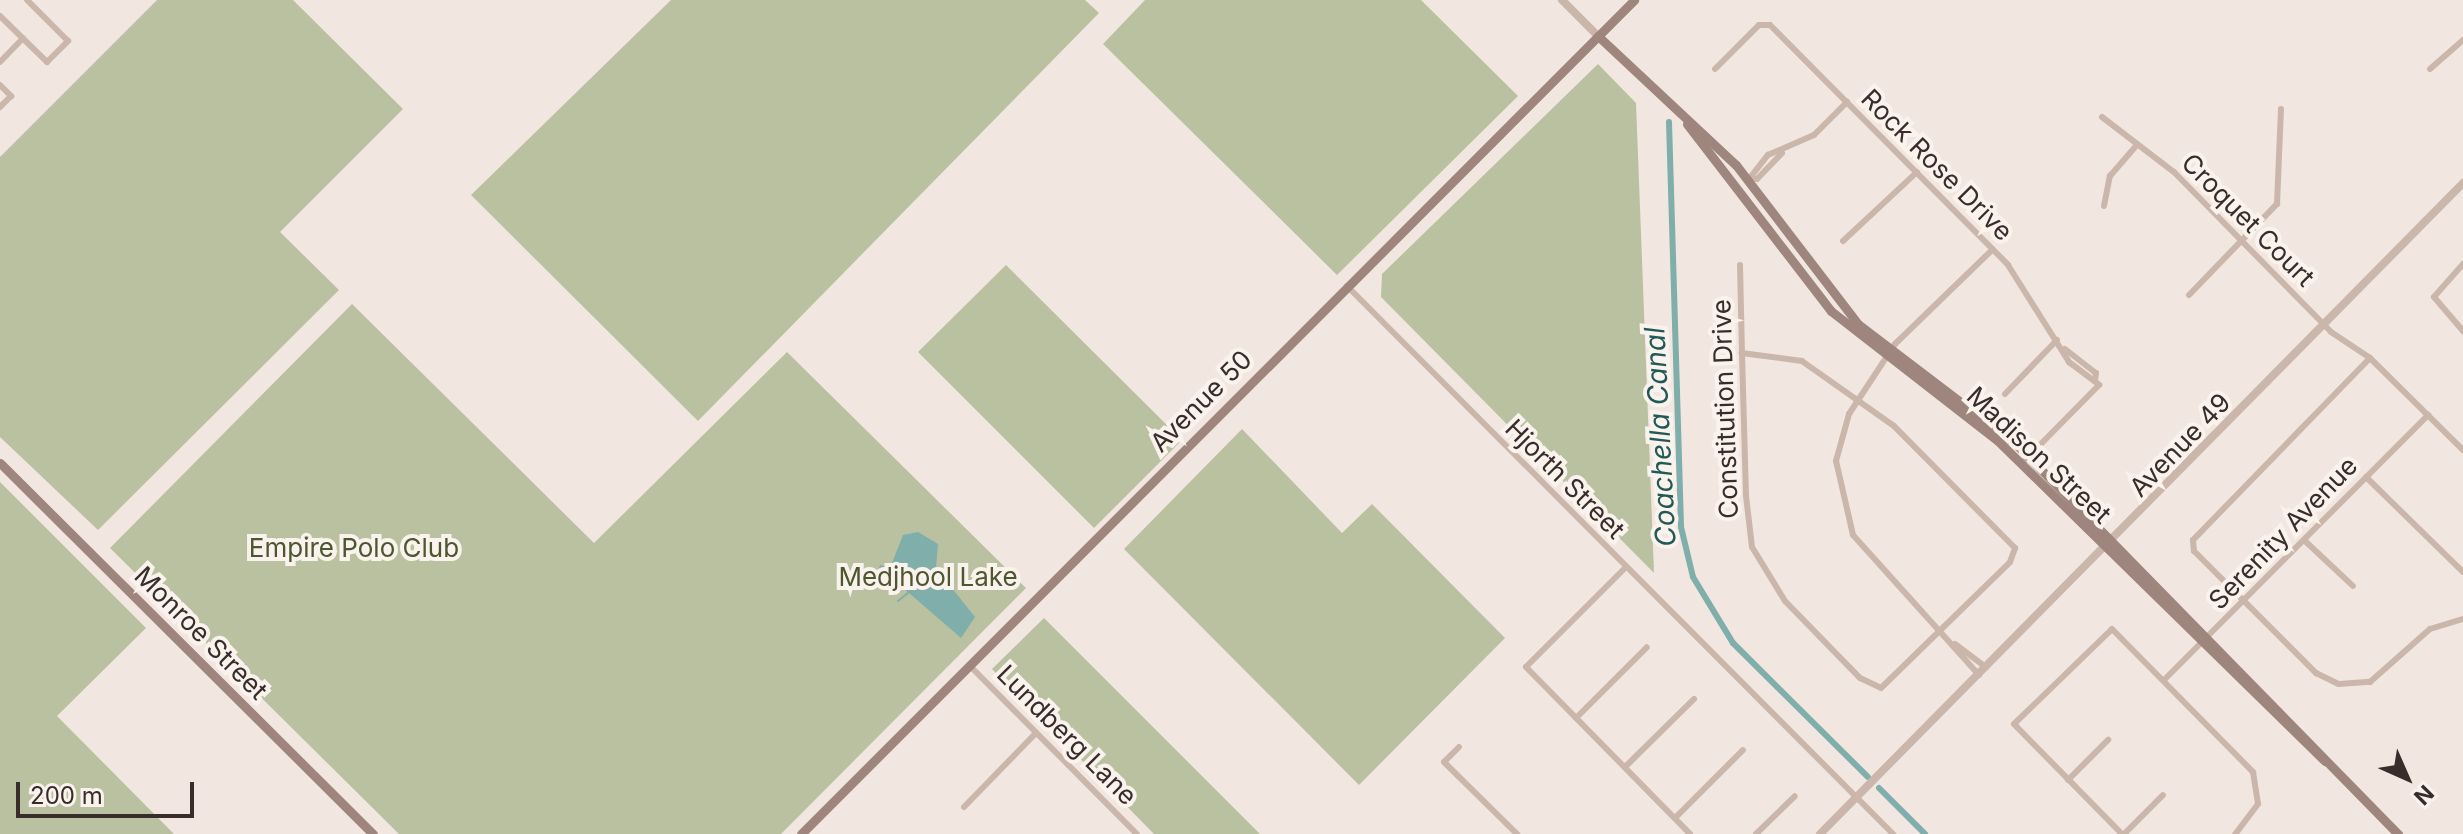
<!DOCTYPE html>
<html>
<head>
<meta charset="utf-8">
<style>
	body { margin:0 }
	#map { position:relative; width:2463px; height:834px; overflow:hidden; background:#f2e7e0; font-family:Inter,sans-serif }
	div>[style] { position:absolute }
	.green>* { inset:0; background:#b9c1a0 }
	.water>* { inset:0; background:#7faeab }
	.stream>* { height:2px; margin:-1px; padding:0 1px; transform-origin:1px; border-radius:1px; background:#7faeab }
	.canal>* { height:6px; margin:-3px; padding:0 3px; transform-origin:3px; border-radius:3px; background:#7faeab }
	.minor>* { height:6px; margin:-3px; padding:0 3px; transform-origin:3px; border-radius:3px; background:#cab6ab }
	.tertiary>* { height:8px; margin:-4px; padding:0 4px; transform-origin:4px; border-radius:4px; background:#cab6ab }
	.secondary>* { height:9px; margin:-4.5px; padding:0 4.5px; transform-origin:4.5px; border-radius:4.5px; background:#9e857d }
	span { translate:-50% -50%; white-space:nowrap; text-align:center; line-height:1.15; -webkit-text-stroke:8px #faf2ec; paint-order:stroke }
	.street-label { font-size:26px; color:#382d2a }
	.park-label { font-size:26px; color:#4c562f }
	.water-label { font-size:28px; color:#215957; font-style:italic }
	.north { position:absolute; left:2367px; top:738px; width:80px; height:80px; -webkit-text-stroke:6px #faf2ec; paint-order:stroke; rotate:135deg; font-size:22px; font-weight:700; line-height:32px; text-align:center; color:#382d2a }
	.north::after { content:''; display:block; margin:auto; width:28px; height:36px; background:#382d2a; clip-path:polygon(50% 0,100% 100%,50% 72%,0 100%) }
	.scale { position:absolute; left:16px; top:782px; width:178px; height:36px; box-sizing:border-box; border:4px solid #382d2a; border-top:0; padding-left:10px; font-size:24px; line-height:28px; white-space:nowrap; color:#382d2a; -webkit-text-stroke:6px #faf2ec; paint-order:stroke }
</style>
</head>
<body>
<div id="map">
	<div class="green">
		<div style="clip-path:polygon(157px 0,293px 0,403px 109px,280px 232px,339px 290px,98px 530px,0 437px,0 157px)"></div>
		<div style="clip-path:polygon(671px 0,1085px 0,1099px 13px,698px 421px,471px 195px)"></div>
		<div style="clip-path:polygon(1145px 0,1421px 0,1518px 96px,1337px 275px,1103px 44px)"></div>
		<div style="clip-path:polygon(1598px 64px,1636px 103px,1654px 573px,1381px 297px,1382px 274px)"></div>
		<div style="clip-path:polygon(1006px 265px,1182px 440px,1094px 528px,918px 352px)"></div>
		<div style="clip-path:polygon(352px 304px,594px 543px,787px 352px,1026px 588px,781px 834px,399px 834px,110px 548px)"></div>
		<div style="clip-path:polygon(1242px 429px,1342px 533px,1372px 504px,1505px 638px,1359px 785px,1124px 549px)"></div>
		<div style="clip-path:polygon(0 482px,146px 628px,57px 716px,174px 834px,0 834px)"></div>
		<div style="clip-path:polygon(1044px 618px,1260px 834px,1154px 834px,992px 669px)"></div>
	</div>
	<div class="water">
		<div style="clip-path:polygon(918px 532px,938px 544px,936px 568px,975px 617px,961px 638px,902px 587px,908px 563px,883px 582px,876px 578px,880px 565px,890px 568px,903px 535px)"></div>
	</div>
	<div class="stream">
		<div style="left:898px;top:601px;width:13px;rotate:-39deg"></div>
	</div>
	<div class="canal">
		<div style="left:1669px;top:122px;width:405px;rotate:88.3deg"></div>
		<div style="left:1681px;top:527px;width:51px;rotate:76.5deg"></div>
		<div style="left:1693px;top:577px;width:77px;rotate:58.8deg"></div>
		<div style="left:1733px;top:643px;width:190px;rotate:44.8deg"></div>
		<div style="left:1879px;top:788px;width:65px;rotate:45deg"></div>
	</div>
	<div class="minor">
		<div style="left:0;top:16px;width:66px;rotate:44.4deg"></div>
		<div style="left:47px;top:62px;width:30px;rotate:-45deg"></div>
		<div style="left:68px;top:41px;width:58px;rotate:-135deg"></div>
		<div style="left:0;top:62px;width:33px;rotate:-46deg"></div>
		<div style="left:1715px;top:69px;width:62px;rotate:-45deg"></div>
		<div style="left:1759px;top:25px;width:11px"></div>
		<div style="left:1770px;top:25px;width:338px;rotate:45.2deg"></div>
		<div style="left:2008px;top:265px;width:115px;rotate:57.8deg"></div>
		<div style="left:2069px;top:362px;width:38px;rotate:37deg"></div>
		<div style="left:2099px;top:385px;width:110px;rotate:134.6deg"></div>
		<div style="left:2430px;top:69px;width:44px;rotate:-41.3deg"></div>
		<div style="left:0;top:85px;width:16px;rotate:45deg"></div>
		<div style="left:11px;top:96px;width:16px;rotate:135deg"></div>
		<div style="left:2102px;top:117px;width:91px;rotate:37.4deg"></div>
		<div style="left:2174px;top:172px;width:224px;rotate:45.5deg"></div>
		<div style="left:2331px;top:332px;width:47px;rotate:33.7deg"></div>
		<div style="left:2370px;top:358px;width:131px;rotate:44.7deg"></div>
		<div style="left:1750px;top:178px;width:7px;rotate:8deg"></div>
		<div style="left:1757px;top:179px;width:36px;rotate:-46deg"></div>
		<div style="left:1749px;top:179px;width:31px;rotate:-52deg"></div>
		<div style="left:1768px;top:155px;width:50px;rotate:-23.5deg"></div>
		<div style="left:1814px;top:135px;width:47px;rotate:-45deg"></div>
		<div style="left:2104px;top:206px;width:31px;rotate:-79deg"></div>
		<div style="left:2110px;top:176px;width:38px;rotate:-49deg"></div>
		<div style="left:1843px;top:241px;width:101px;rotate:-43deg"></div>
		<div style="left:2463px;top:264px;width:44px;rotate:131.3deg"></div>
		<div style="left:2434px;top:297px;width:45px;rotate:49.5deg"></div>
		<div style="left:1740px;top:265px;width:88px;rotate:88.7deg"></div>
		<div style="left:1742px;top:353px;width:143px;rotate:88.4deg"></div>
		<div style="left:1746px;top:496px;width:51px;rotate:83.3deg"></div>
		<div style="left:1752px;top:547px;width:63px;rotate:58.6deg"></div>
		<div style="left:1785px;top:601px;width:107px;rotate:45.8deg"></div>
		<div style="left:1860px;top:678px;width:23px;rotate:25deg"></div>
		<div style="left:1881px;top:688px;width:180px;rotate:-44.3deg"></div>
		<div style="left:2010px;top:562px;width:15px;rotate:-70deg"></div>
		<div style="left:2015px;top:548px;width:172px;rotate:-134.8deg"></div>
		<div style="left:1894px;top:426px;width:113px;rotate:-144.8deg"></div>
		<div style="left:1802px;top:361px;width:61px;rotate:-172.4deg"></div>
		<div style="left:1347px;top:286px;width:774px;rotate:45.1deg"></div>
		<div style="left:2189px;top:295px;width:127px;rotate:-46deg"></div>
		<div style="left:2277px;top:204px;width:95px;rotate:-87.6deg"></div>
		<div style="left:2065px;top:349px;width:39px;rotate:38deg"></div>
		<div style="left:2096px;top:373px;width:8px;rotate:97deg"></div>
		<div style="left:2370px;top:358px;width:254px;rotate:134.2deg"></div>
		<div style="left:2193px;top:540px;width:11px;rotate:85deg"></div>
		<div style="left:2194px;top:551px;width:173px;rotate:45deg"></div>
		<div style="left:2316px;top:673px;width:25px;rotate:26deg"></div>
		<div style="left:2339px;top:684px;width:31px;rotate:-4deg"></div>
		<div style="left:2370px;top:682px;width:80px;rotate:-41.5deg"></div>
		<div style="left:2430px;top:629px;width:34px;rotate:-17deg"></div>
		<div style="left:2005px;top:394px;width:75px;rotate:-46.1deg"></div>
		<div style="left:2366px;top:477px;width:136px;rotate:44.4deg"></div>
		<div style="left:2304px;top:540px;width:67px;rotate:43.2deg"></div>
		<div style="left:1625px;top:568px;width:140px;rotate:135deg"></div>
		<div style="left:1526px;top:667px;width:234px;rotate:45.5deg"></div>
		<div style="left:1955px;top:644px;width:39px;rotate:37deg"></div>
		<div style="left:969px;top:665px;width:238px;rotate:45.2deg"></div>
		<div style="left:1979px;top:675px;width:188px;rotate:-132deg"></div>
		<div style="left:1853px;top:535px;width:76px;rotate:-102.9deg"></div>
		<div style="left:1836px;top:461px;width:49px;rotate:-74.5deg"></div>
		<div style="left:1849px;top:414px;width:84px;rotate:-56.7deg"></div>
		<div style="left:1895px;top:344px;width:136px;rotate:-44.1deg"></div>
		<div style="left:2165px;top:679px;width:373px;rotate:-45.1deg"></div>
		<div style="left:1576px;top:718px;width:100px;rotate:-45deg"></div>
		<div style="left:1459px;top:747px;width:21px;rotate:135deg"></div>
		<div style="left:1444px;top:762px;width:103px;rotate:44.6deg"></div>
		<div style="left:1625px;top:767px;width:97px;rotate:-44.6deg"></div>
		<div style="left:2068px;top:780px;width:57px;rotate:-45deg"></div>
		<div style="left:964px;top:807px;width:103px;rotate:-45.8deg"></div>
		<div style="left:1675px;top:818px;width:96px;rotate:-45deg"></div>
		<div style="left:1756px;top:834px;width:54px;rotate:-44.3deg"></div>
		<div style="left:2122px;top:834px;width:154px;rotate:-134.5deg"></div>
		<div style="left:2014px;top:724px;width:136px;rotate:-44.1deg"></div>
		<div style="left:2112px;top:629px;width:201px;rotate:45.4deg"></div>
		<div style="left:2253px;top:772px;width:32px;rotate:81deg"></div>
		<div style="left:2258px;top:804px;width:38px;rotate:127deg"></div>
		<div style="left:2124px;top:834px;width:55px;rotate:-45deg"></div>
	</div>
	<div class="tertiary">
		<div style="left:1562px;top:0;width:51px;rotate:45deg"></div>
		<div style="left:1820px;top:834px;width:915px;rotate:-45.35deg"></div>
	</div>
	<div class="secondary">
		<div style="left:1598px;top:36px;width:189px;rotate:43.1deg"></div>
		<div style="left:1736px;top:165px;width:200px;rotate:52.5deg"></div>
		<div style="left:1858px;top:324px;width:200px;rotate:37.3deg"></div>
		<div style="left:2017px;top:445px;width:545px;rotate:45.6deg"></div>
		<div style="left:1687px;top:124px;width:236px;rotate:52.4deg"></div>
		<div style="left:1831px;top:311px;width:210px;rotate:37.9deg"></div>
		<div style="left:1997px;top:440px;width:459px;rotate:44.4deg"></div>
		<div style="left:0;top:463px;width:526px;rotate:44.85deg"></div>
		<div style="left:801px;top:834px;width:1179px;rotate:-45.03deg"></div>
	</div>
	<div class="street-label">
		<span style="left:1937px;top:165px;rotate:45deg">Rock Rose Drive</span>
		<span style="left:2248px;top:220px;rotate:45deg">Croquet Court</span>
		<span style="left:1201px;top:401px;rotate:-45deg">Avenue 50</span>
		<span style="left:1725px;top:409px;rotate:-92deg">Constitution Drive</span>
		<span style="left:2180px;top:445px;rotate:-46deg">Avenue 49</span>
		<span style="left:2039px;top:455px;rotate:43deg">Madison Street</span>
		<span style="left:1565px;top:479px;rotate:45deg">Hjorth Street</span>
		<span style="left:2283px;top:533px;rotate:-46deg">Serenity Avenue</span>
		<span style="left:201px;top:633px;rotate:45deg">Monroe Street</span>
		<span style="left:1067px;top:735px;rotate:45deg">Lundberg Lane</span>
	</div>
	<div class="park-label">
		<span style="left:354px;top:548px">Empire Polo Club</span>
		<span style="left:928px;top:577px">Medjhool Lake</span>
	</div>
	<div class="water-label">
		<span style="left:1660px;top:437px;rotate:-93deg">Coachella Canal</span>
	</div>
	<div class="north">N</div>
	<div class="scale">200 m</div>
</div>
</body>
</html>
